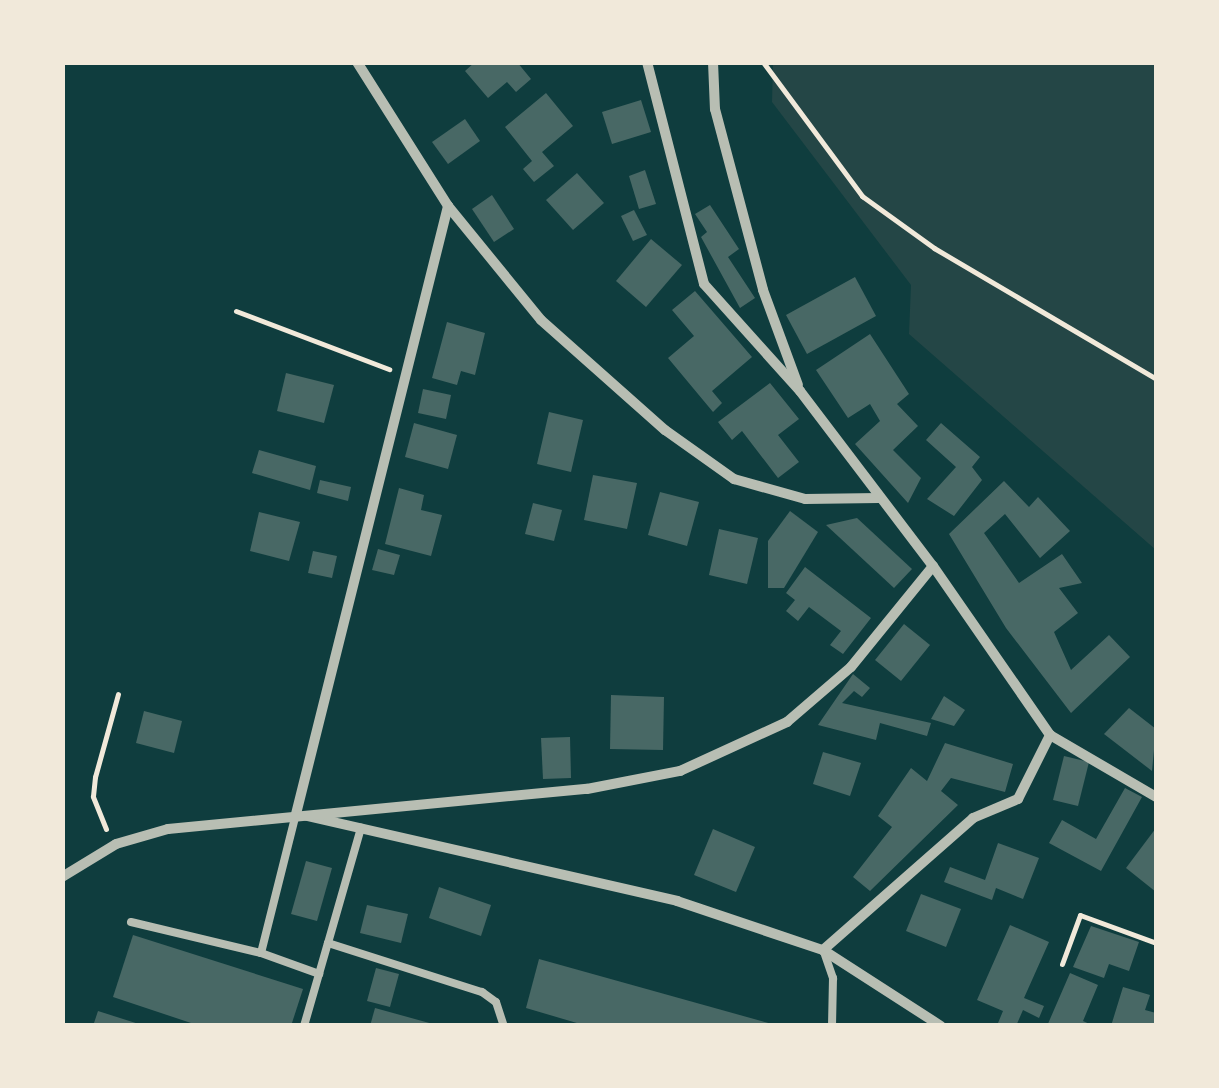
<!DOCTYPE html>
<html>
<head>
<meta charset="utf-8">
<style>
	body { margin:0 }
	#map { position:relative; width:1219px; height:1088px; overflow:hidden; background:#0f3d3e; font-family:"DM Sans",sans-serif }
	div>[style] { position:absolute }
	.green>* { inset:0; background:#244646 }
	.building>* { inset:0; background:#486865 }
	.path>* { height:5px; margin:-2.5px; padding:0 2.5px; transform-origin:2.5px; border-radius:2.5px; background:#f1e9da }
	.service>* { height:8px; margin:-4px; padding:0 4px; transform-origin:4px; border-radius:4px; background:#b8beb3 }
	.minor>* { height:10px; margin:-5px; padding:0 5px; transform-origin:5px; border-radius:5px; background:#b8beb3 }
	span { translate:-50% -50%; white-space:nowrap; text-align:center; line-height:1.15; -webkit-text-stroke:10px #f1e9da; paint-order:stroke }
	.frame { position:absolute; inset:0; border:65px solid #f1e9da; pointer-events:none }
</style>
</head>
<body>
<div id="map">
	<div class="green">
		<div style="clip-path:polygon(773px 63px,1156px 63px,1156px 550px,909px 334px,911px 285px,772px 102px)"></div>
	</div>
	<div class="building">
		<div style="clip-path:polygon(475px 62px,517px 62px,531px 79px,516px 92px,507px 82px,488px 98px,465px 71px)"></div>
		<div style="clip-path:polygon(546px 93px,573px 126px,542px 152px,554px 166px,534px 182px,523px 169px,532px 161px,505px 127px)"></div>
		<div style="clip-path:polygon(641px 100px,651px 132px,612px 144px,602px 112px)"></div>
		<div style="clip-path:polygon(465px 119px,480px 141px,448px 164px,432px 142px)"></div>
		<div style="clip-path:polygon(645px 170px,656px 204px,639px 209px,629px 176px)"></div>
		<div style="clip-path:polygon(577px 173px,604px 203px,573px 230px,546px 200px)"></div>
		<div style="clip-path:polygon(492px 195px,514px 229px,494px 242px,472px 209px)"></div>
		<div style="clip-path:polygon(710px 205px,739px 249px,728px 257px,755px 298px,740px 308px,701px 237px,707px 232px,695px 214px)"></div>
		<div style="clip-path:polygon(634px 210px,647px 235px,633px 241px,621px 216px)"></div>
		<div style="clip-path:polygon(651px 239px,682px 265px,646px 307px,616px 281px)"></div>
		<div style="clip-path:polygon(855px 277px,876px 316px,807px 354px,786px 315px)"></div>
		<div style="clip-path:polygon(695px 291px,752px 357px,712px 391px,722px 403px,713px 412px,668px 358px,694px 336px,672px 310px)"></div>
		<div style="clip-path:polygon(447px 322px,485px 333px,475px 375px,461px 371px,457px 385px,432px 378px)"></div>
		<div style="clip-path:polygon(870px 334px,909px 394px,897px 404px,918px 426px,893px 450px,921px 478px,908px 503px,855px 444px,880px 421px,870px 404px,848px 418px,816px 370px)"></div>
		<div style="clip-path:polygon(286px 373px,334px 385px,324px 423px,277px 411px)"></div>
		<div style="clip-path:polygon(770px 383px,799px 419px,778px 435px,799px 462px,778px 478px,742px 431px,732px 440px,718px 422px)"></div>
		<div style="clip-path:polygon(423px 389px,451px 395px,446px 419px,418px 413px)"></div>
		<div style="clip-path:polygon(549px 412px,583px 420px,571px 472px,537px 464px)"></div>
		<div style="clip-path:polygon(414px 423px,457px 435px,448px 469px,405px 457px)"></div>
		<div style="clip-path:polygon(941px 423px,980px 457px,972px 467px,982px 480px,954px 516px,927px 499px,956px 467px,926px 440px)"></div>
		<div style="clip-path:polygon(259px 450px,316px 466px,310px 490px,252px 473px)"></div>
		<div style="clip-path:polygon(593px 475px,637px 483px,627px 529px,584px 520px)"></div>
		<div style="clip-path:polygon(320px 480px,351px 487px,348px 501px,317px 493px)"></div>
		<div style="clip-path:polygon(1004px 481px,1029px 507px,1038px 497px,1070px 531px,1040px 558px,1005px 514px,984px 533px,1019px 583px,1062px 554px,1082px 583px,1059px 588px,1078px 613px,1054px 632px,1071px 670px,1109px 635px,1130px 657px,1071px 713px,1006px 628px,949px 534px)"></div>
		<div style="clip-path:polygon(399px 488px,424px 495px,421px 510px,442px 515px,431px 556px,385px 544px)"></div>
		<div style="clip-path:polygon(660px 492px,699px 502px,687px 546px,648px 535px)"></div>
		<div style="clip-path:polygon(533px 503px,562px 510px,554px 541px,525px 534px)"></div>
		<div style="clip-path:polygon(790px 511px,818px 532px,784px 588px,768px 588px,768px 541px)"></div>
		<div style="clip-path:polygon(259px 512px,300px 522px,289px 561px,250px 551px)"></div>
		<div style="clip-path:polygon(857px 518px,912px 569px,894px 588px,826px 525px)"></div>
		<div style="clip-path:polygon(719px 529px,758px 538px,747px 584px,709px 575px)"></div>
		<div style="clip-path:polygon(378px 549px,400px 555px,394px 575px,372px 570px)"></div>
		<div style="clip-path:polygon(313px 551px,337px 556px,332px 578px,308px 573px)"></div>
		<div style="clip-path:polygon(805px 567px,871px 618px,843px 654px,830px 645px,841px 631px,809px 607px,798px 621px,786px 611px,795px 600px,786px 593px)"></div>
		<div style="clip-path:polygon(904px 624px,930px 645px,901px 681px,875px 660px)"></div>
		<div style="clip-path:polygon(853px 674px,870px 688px,862px 697px,854px 691px,842px 703px,931px 723px,927px 736px,880px 723px,876px 740px,818px 725px)"></div>
		<div style="clip-path:polygon(611px 695px,664px 697px,663px 750px,610px 749px)"></div>
		<div style="clip-path:polygon(944px 696px,965px 710px,954px 726px,931px 719px)"></div>
		<div style="clip-path:polygon(1129px 708px,1156px 729px,1152px 771px,1104px 734px)"></div>
		<div style="clip-path:polygon(144px 711px,182px 721px,174px 753px,136px 743px)"></div>
		<div style="clip-path:polygon(570px 737px,571px 778px,543px 779px,541px 738px)"></div>
		<div style="clip-path:polygon(945px 743px,1013px 764px,1005px 792px,951px 778px,941px 791px,958px 805px,870px 891px,853px 877px,892px 827px,878px 816px,911px 768px,927px 781px)"></div>
		<div style="clip-path:polygon(823px 752px,861px 763px,850px 796px,813px 784px)"></div>
		<div style="clip-path:polygon(1064px 756px,1089px 762px,1078px 806px,1053px 800px)"></div>
		<div style="clip-path:polygon(1125px 788px,1142px 797px,1101px 871px,1049px 843px,1062px 820px,1096px 839px)"></div>
		<div style="clip-path:polygon(1156px 828px,1156px 892px,1126px 868px)"></div>
		<div style="clip-path:polygon(713px 829px,755px 847px,736px 892px,694px 875px)"></div>
		<div style="clip-path:polygon(998px 843px,1039px 858px,1023px 899px,996px 888px,992px 900px,944px 882px,950px 867px,985px 880px)"></div>
		<div style="clip-path:polygon(306px 861px,332px 868px,317px 921px,291px 914px)"></div>
		<div style="clip-path:polygon(439px 887px,491px 905px,481px 936px,429px 918px)"></div>
		<div style="clip-path:polygon(921px 894px,961px 909px,946px 947px,906px 931px)"></div>
		<div style="clip-path:polygon(367px 905px,408px 914px,401px 943px,360px 933px)"></div>
		<div style="clip-path:polygon(1010px 925px,1049px 942px,1024px 998px,1044px 1006px,1039px 1018px,1023px 1010px,1016px 1026px,1003px 1026px,998px 1023px,1003px 1011px,977px 1000px)"></div>
		<div style="clip-path:polygon(1091px 926px,1139px 942px,1129px 971px,1109px 964px,1104px 978px,1073px 967px)"></div>
		<div style="clip-path:polygon(133px 935px,303px 989px,291px 1026px,200px 1026px,113px 997px)"></div>
		<div style="clip-path:polygon(539px 959px,772px 1024px,772px 1026px,587px 1026px,526px 1008px)"></div>
		<div style="clip-path:polygon(376px 968px,399px 974px,390px 1007px,367px 1001px)"></div>
		<div style="clip-path:polygon(1070px 973px,1098px 985px,1083px 1021px,1094px 1026px,1047px 1026px)"></div>
		<div style="clip-path:polygon(1123px 987px,1150px 995px,1145px 1010px,1156px 1013px,1156px 1026px,1111px 1026px)"></div>
		<div style="clip-path:polygon(375px 1008px,433px 1024px,433px 1026px,370px 1026px)"></div>
		<div style="clip-path:polygon(98px 1011px,142px 1025px,142px 1026px,93px 1026px)"></div>
	</div>
	<div class="path">
		<div style="left:763px;top:62px;width:167px;rotate:53.5deg"></div>
		<div style="left:862px;top:196px;width:89px;rotate:35.8deg"></div>
		<div style="left:934px;top:248px;width:258px;rotate:30.5deg"></div>
		<div style="left:236px;top:311px;width:164px;rotate:20.8deg"></div>
		<div style="left:106px;top:829px;width:35px;rotate:-112deg"></div>
		<div style="left:93px;top:796px;width:19px;rotate:-84deg"></div>
		<div style="left:95px;top:777px;width:86px;rotate:-74.5deg"></div>
		<div style="left:1062px;top:964px;width:52px;rotate:-69.8deg"></div>
		<div style="left:1080px;top:915px;width:81px;rotate:20.2deg"></div>
	</div>
	<div class="service">
		<div style="left:131px;top:922px;width:134px;rotate:13.4deg"></div>
		<div style="left:261px;top:953px;width:62px;rotate:19.9deg"></div>
		<div style="left:319px;top:974px;width:54px;rotate:106.1deg"></div>
		<div style="left:328px;top:943px;width:120px;rotate:-74deg"></div>
		<div style="left:824px;top:952px;width:28px;rotate:71deg"></div>
		<div style="left:833px;top:978px;width:48px;rotate:91.2deg"></div>
		<div style="left:261px;top:953px;width:143px;rotate:-75.9deg"></div>
		<div style="left:319px;top:974px;width:32px;rotate:-74deg"></div>
		<div style="left:328px;top:943px;width:162px;rotate:17.7deg"></div>
		<div style="left:482px;top:992px;width:17px;rotate:36deg"></div>
		<div style="left:496px;top:1002px;width:25px;rotate:72deg"></div>
	</div>
	<div class="minor">
		<div style="left:357px;top:62px;width:170px;rotate:57.7deg"></div>
		<div style="left:448px;top:206px;width:147px;rotate:50.8deg"></div>
		<div style="left:541px;top:320px;width:166px;rotate:41.6deg"></div>
		<div style="left:665px;top:430px;width:85px;rotate:35.4deg"></div>
		<div style="left:734px;top:479px;width:74px;rotate:15.7deg"></div>
		<div style="left:805px;top:499px;width:74px;rotate:-0.8deg"></div>
		<div style="left:647px;top:62px;width:229px;rotate:75.6deg"></div>
		<div style="left:704px;top:284px;width:144px;rotate:48.1deg"></div>
		<div style="left:800px;top:391px;width:220px;rotate:52.8deg"></div>
		<div style="left:933px;top:566px;width:206px;rotate:55.3deg"></div>
		<div style="left:1050px;top:735px;width:123px;rotate:30.3deg"></div>
		<div style="left:713px;top:62px;width:47px;rotate:87.6deg"></div>
		<div style="left:715px;top:109px;width:187px;rotate:75.1deg"></div>
		<div style="left:763px;top:290px;width:101px;rotate:69.8deg"></div>
		<div style="left:296px;top:814px;width:627px;rotate:-75.96deg"></div>
		<div style="left:307px;top:816px;width:380px;rotate:12.9deg"></div>
		<div style="left:677px;top:901px;width:154px;rotate:18.6deg"></div>
		<div style="left:823px;top:950px;width:140px;rotate:32.8deg"></div>
		<div style="left:62px;top:877px;width:63px;rotate:-31.4deg"></div>
		<div style="left:116px;top:844px;width:54px;rotate:-16.1deg"></div>
		<div style="left:168px;top:829px;width:421px;rotate:-5.5deg"></div>
		<div style="left:587px;top:789px;width:95px;rotate:-11deg"></div>
		<div style="left:680px;top:771px;width:118px;rotate:-24.6deg"></div>
		<div style="left:787px;top:722px;width:84px;rotate:-40.7deg"></div>
		<div style="left:851px;top:667px;width:130px;rotate:-50.9deg"></div>
		<div style="left:823px;top:950px;width:200px;rotate:-41.3deg"></div>
		<div style="left:973px;top:818px;width:49px;rotate:-22.9deg"></div>
		<div style="left:1018px;top:799px;width:72px;rotate:-63.4deg"></div>
	</div>
	<div class="frame"></div>
</div>
</body>
</html>
